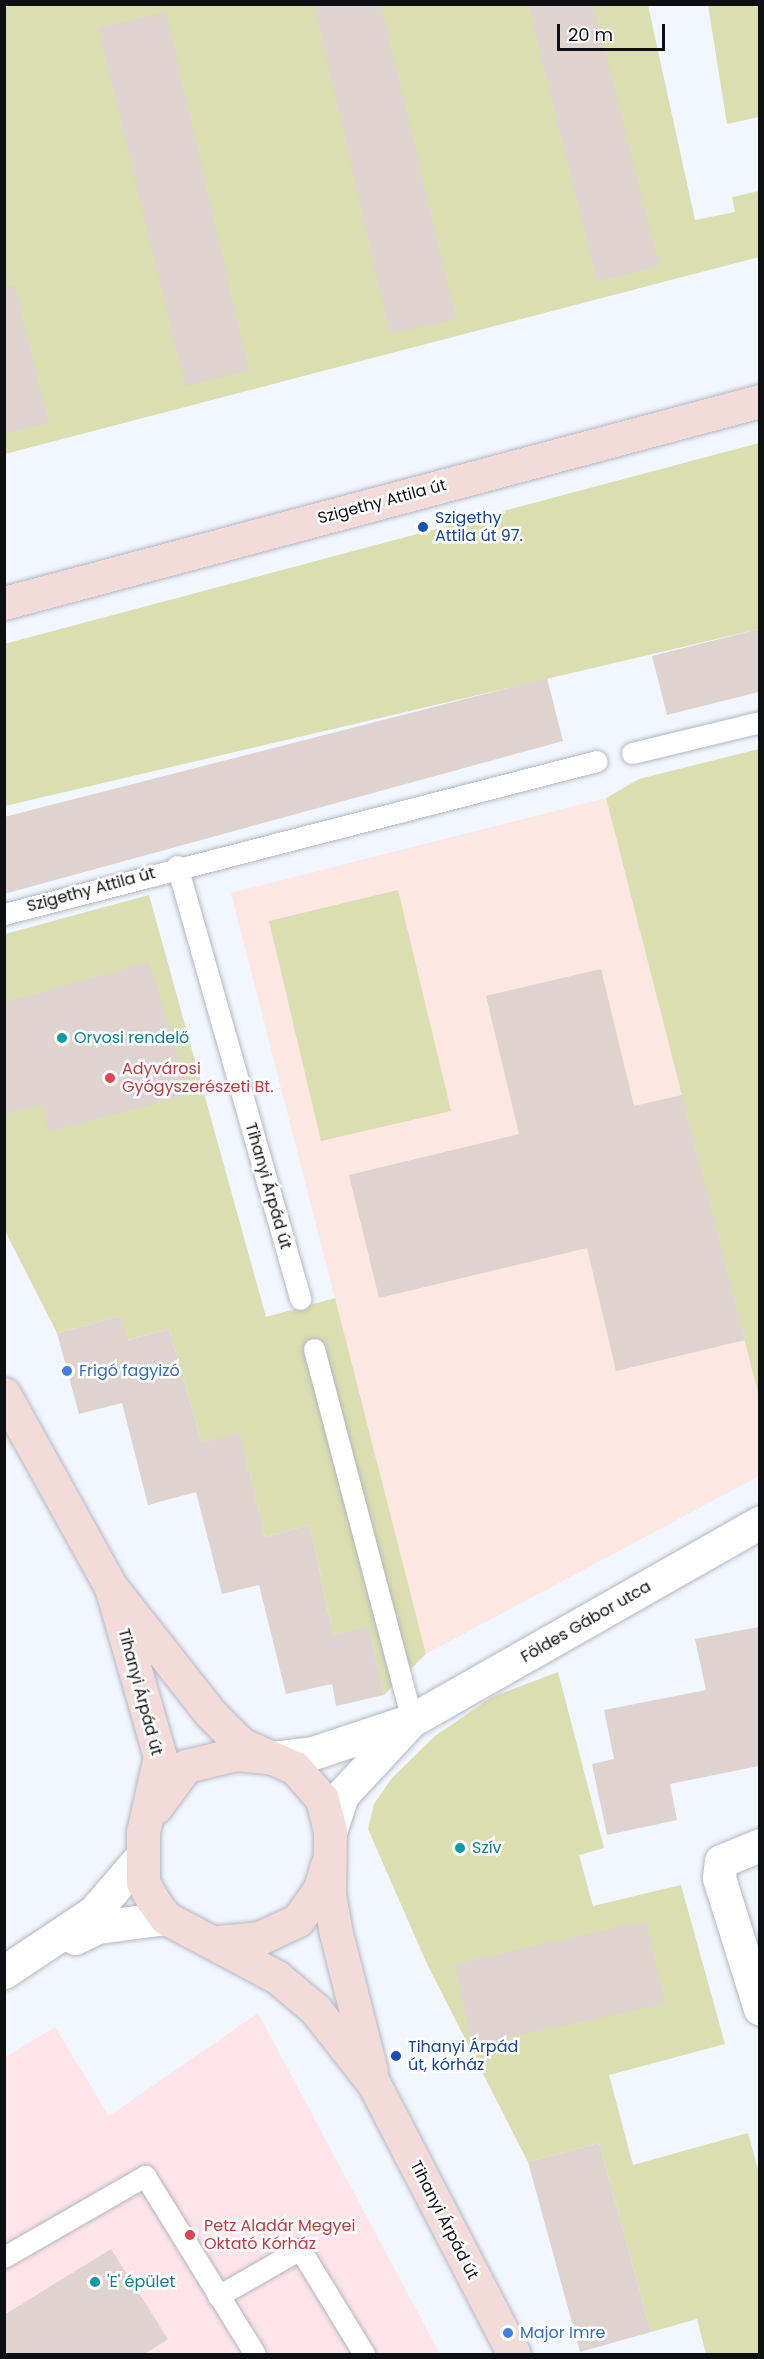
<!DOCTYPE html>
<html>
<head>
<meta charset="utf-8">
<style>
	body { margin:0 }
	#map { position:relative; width:764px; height:2359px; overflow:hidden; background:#f2f6fe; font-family:Poppins,sans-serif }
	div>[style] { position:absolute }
	.education>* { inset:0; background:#fce7e2 }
	.medical>* { inset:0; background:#ffe4ea }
	.green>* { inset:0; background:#dbdeb0 }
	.building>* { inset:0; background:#ded3ce }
	.roads { filter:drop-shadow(0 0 2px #b3b7c1) drop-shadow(0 0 2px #b3b7c1) }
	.lane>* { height:21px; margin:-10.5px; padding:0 10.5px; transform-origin:10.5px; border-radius:10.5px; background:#fff }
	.street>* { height:33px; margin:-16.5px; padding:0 16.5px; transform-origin:16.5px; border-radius:16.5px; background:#fff }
	.secondary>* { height:33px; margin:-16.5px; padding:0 16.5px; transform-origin:16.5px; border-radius:16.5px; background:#f2dbd9 }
	.dots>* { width:16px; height:16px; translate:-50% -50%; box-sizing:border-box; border:3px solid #fff; border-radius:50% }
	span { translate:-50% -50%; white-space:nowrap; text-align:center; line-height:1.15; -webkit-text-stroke:5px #fff; paint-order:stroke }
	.street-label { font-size:16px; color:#0e0f13 }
	.transit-label { font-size:16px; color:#164399 }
	.left { translate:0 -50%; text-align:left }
	.culture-label { font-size:16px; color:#0d838f }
	.health-label { font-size:16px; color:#be3a42 }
	.shop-label { font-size:16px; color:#366cbe }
	.frame { position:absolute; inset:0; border:6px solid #0e0f13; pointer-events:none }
	.scale { position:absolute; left:557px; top:24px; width:108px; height:27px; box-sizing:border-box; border:3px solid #0e0f13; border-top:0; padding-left:8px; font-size:18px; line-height:21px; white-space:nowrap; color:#0e0f13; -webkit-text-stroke:4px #fff; paint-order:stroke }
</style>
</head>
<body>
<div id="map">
	<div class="education">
		<div style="clip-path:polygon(606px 798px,759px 1397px,759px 1476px,426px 1654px,231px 893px)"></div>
	</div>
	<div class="medical">
		<div style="clip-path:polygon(258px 2013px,440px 2354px,5px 2354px,5px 2057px,55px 2027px,109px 2116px)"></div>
	</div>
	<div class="green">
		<div style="clip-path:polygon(5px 5px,648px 5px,695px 220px,735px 212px,732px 197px,759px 191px,759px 257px,5px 454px)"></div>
		<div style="clip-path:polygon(708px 5px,759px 5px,759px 117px,727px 124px)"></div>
		<div style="clip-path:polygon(759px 443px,759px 629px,5px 806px,4px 644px)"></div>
		<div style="clip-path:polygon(759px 749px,759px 1397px,606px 798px,639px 779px)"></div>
		<div style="clip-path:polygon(398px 890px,451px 1111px,321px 1141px,269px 921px)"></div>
		<div style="clip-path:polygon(149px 895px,266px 1317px,335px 1298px,426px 1654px,384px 1695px,369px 1628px,333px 1635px,310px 1525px,265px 1537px,239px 1433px,202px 1443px,169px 1329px,127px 1340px,121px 1316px,57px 1333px,5px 1231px,5px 934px)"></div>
		<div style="clip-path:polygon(558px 1672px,604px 1848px,579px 1855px,593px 1906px,681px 1885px,725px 2044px,609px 2075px,633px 2165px,748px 2133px,759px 2173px,759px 2354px,706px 2354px,697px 2319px,651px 2332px,599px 2143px,528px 2162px,427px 1964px,368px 1829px,374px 1804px,392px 1778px,435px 1736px,492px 1697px)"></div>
	</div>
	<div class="building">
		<div style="clip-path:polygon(314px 4px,381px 4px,456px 319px,390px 334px)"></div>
		<div style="clip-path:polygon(528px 4px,593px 4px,659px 266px,597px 282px)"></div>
		<div style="clip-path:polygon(166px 12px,249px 371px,185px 386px,98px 28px)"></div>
		<div style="clip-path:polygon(15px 286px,49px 423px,4px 434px,4px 288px)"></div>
		<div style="clip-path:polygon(759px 629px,759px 692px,667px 715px,652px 656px)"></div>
		<div style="clip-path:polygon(547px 678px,563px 741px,4px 894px,4px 817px)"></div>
		<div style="clip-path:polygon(149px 962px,190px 1094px,49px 1132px,42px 1105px,4px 1115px,4px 1003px)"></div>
		<div style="clip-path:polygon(601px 969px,634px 1106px,682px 1095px,745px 1340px,616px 1371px,587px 1248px,379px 1298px,349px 1175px,519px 1134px,486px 996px)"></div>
		<div style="clip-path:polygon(121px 1316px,128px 1340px,169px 1329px,202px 1443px,239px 1432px,265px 1537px,310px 1525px,333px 1635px,369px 1627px,384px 1695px,336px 1706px,332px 1684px,286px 1694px,259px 1585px,222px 1594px,196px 1492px,148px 1505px,122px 1403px,79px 1414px,57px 1333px)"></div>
		<div style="clip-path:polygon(759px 1627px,759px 1766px,670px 1784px,677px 1820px,607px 1835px,592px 1764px,614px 1759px,604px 1710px,706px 1690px,695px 1639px)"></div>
		<div style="clip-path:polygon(646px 1921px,665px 2004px,472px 2045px,455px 1964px)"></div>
		<div style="clip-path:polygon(599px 2143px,651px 2332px,580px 2352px,528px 2162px)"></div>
		<div style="clip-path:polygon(111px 2249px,168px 2339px,143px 2355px,4px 2355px,4px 2315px)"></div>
	</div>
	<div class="roads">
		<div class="lane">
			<div style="left:632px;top:753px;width:132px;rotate:-13.6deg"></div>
			<div style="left:177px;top:866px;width:450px;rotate:74.1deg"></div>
			<div style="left:4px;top:914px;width:612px;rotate:-14.47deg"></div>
			<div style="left:314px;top:1349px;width:384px;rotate:75.2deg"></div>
			<div style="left:4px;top:2257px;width:163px;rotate:-29.9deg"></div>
			<div style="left:145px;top:2176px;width:209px;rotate:58.3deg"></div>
			<div style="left:218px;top:2296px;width:95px;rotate:-29.8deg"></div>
			<div style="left:300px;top:2249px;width:123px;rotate:58.6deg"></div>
		</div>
		<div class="street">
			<div style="left:272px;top:1758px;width:41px;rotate:-7deg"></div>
			<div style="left:313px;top:1753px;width:104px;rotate:-18.4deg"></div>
			<div style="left:412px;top:1720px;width:400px;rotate:-29.6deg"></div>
			<div style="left:330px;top:1832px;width:39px;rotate:-72deg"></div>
			<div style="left:342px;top:1795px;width:96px;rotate:-47.1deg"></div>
			<div style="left:760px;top:1845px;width:42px;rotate:157.7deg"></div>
			<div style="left:721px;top:1861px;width:17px;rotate:97deg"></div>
			<div style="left:719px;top:1878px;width:137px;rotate:72.6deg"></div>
			<div style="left:75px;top:1938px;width:25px;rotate:-26deg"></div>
			<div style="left:98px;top:1927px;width:69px;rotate:-7.5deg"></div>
			<div style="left:4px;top:1972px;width:108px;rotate:-33.7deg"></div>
			<div style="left:94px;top:1912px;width:74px;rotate:-49.4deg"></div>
		</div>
		<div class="secondary">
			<div style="left:4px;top:603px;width:783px;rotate:-14.96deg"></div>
			<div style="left:4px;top:1394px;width:221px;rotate:61deg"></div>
			<div style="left:111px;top:1587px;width:162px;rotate:51.8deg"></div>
			<div style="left:211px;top:1714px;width:42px;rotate:45deg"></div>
			<div style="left:241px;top:1744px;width:59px;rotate:24deg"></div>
			<div style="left:295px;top:1768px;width:41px;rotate:48.9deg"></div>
			<div style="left:322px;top:1799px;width:34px;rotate:76deg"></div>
			<div style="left:330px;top:1832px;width:62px;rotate:90.9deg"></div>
			<div style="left:329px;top:1894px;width:40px;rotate:80deg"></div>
			<div style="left:336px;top:1933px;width:142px;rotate:75.8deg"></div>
			<div style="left:111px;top:1587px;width:177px;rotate:73.9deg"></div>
			<div style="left:160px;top:1757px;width:77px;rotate:102.8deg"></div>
			<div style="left:143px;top:1832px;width:50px;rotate:90deg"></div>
			<div style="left:143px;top:1882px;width:19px;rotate:62deg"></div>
			<div style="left:152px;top:1899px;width:24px;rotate:54deg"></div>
			<div style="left:166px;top:1918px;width:126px;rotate:28deg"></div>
			<div style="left:277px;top:1977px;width:51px;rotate:40.2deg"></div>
			<div style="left:316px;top:2010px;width:94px;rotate:51.9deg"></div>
			<div style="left:374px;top:2084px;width:304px;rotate:62.6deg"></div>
			<div style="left:156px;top:1807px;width:51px;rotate:-53.8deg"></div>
			<div style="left:186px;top:1766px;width:51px;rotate:-13.5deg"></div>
			<div style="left:236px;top:1754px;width:28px;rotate:6deg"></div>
			<div style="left:219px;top:1942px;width:41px;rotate:-5.6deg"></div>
			<div style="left:260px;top:1938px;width:42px;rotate:-25.3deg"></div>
			<div style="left:298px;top:1920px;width:39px;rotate:-55deg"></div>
			<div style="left:320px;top:1888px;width:24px;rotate:-73deg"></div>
		</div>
	</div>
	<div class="dots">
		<div style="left:423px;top:527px;background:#1a4fb4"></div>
		<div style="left:62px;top:1038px;background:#0f9aa8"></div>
		<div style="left:110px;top:1078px;background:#e0444e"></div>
		<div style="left:67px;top:1371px;background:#3f7fe0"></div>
		<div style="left:460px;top:1848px;background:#0f9aa8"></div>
		<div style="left:396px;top:2056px;background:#1a4fb4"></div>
		<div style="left:190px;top:2235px;background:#e0444e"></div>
		<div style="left:95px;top:2282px;background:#0f9aa8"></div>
		<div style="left:508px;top:2333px;background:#3f7fe0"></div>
	</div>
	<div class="street-label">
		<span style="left:382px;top:502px;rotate:-15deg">Szigethy Attila út</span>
		<span style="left:91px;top:890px;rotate:-15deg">Szigethy Attila út</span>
		<span style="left:268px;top:1186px;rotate:74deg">Tihanyi Árpád út</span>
		<span style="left:586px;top:1622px;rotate:-30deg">Földes Gábor utca</span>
		<span style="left:140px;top:1692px;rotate:75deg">Tihanyi Árpád út</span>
		<span style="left:444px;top:2220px;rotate:63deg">Tihanyi Árpád út</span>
	</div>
	<div class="transit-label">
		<span class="left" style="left:435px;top:527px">Szigethy<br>Attila út 97.</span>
		<span class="left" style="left:408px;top:2056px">Tihanyi Árpád<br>út, kórház</span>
	</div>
	<div class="culture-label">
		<span class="left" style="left:74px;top:1038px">Orvosi rendelő</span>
		<span class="left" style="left:472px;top:1848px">Szív</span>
		<span class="left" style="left:107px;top:2282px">'E' épület</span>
	</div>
	<div class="health-label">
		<span class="left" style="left:122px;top:1078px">Adyvárosi<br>Gyógyszerészeti Bt.</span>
		<span class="left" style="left:204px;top:2235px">Petz Aladár Megyei<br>Oktató Kórház</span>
	</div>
	<div class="shop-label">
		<span class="left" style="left:79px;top:1371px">Frigó fagyizó</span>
		<span class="left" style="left:520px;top:2333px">Major Imre</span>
	</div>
	<div class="frame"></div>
	<div class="scale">20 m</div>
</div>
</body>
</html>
